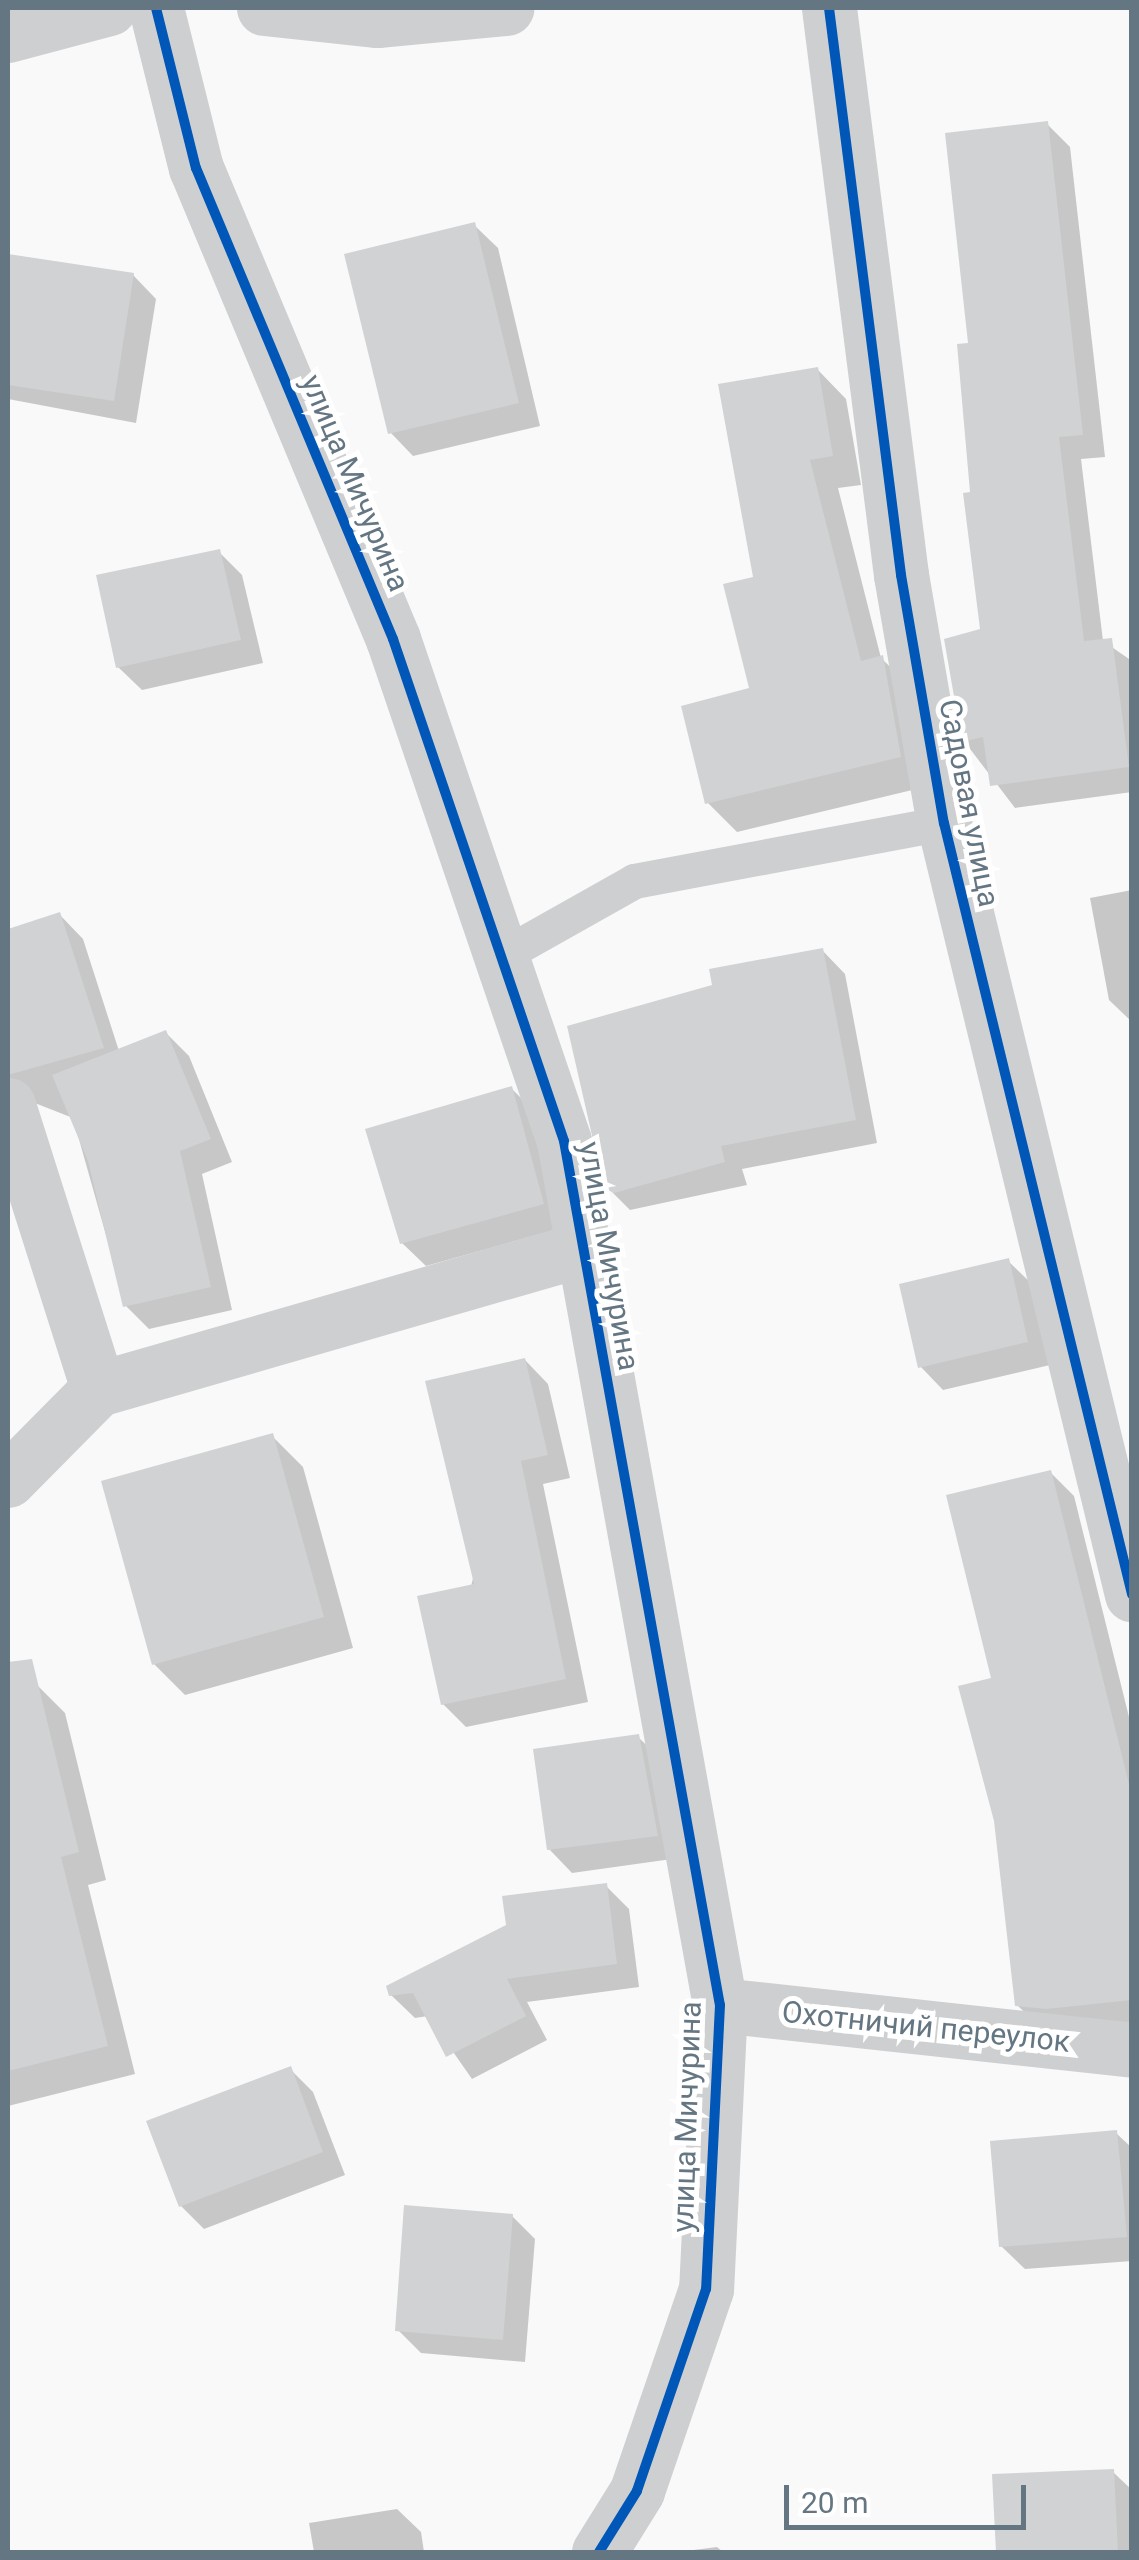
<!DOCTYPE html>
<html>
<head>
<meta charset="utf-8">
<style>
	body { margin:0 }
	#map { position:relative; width:1139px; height:2560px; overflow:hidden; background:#f9f9f9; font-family:Roboto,sans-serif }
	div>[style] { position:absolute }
	.shadow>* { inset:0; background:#0003 }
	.building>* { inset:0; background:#d0d2d3 }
	.service>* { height:35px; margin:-17.5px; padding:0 17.5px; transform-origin:17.5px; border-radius:17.5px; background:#cecfd0 }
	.minor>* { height:55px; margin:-27.5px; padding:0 27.5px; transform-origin:27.5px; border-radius:27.5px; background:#cecfd0 }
	.cycleway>* { height:10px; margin:-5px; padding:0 5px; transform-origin:5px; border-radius:5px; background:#0057b8 }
	span { translate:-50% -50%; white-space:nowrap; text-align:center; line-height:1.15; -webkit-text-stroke:10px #fff; paint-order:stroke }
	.street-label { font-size:30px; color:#657683 }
	.frame { position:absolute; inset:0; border:10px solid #657683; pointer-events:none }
	.scale { position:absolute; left:784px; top:2485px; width:242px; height:45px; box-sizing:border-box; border:5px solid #657683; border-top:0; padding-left:12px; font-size:30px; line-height:35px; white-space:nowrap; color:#657683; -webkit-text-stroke:8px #fff; paint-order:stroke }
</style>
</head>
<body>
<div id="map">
	<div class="shadow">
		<div style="clip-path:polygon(1047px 124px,1070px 147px,1105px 457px,1081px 459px,1103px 641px,1132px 661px,1132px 792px,1015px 808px,964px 741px,983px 630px,971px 346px)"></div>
		<div style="clip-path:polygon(474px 225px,498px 248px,540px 426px,413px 456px,390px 432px)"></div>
		<div style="clip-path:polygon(9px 256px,133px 275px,156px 299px,136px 423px,8px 399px)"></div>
		<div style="clip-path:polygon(817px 369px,846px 399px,861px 485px,838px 488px,881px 658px,911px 687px,929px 786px,737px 832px,708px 803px,752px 690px,756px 579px)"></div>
		<div style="clip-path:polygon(219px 552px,242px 575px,263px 663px,142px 690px,118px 667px)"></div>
		<div style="clip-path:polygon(1132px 890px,1132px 1022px,1109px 1000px,1090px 898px)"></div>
		<div style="clip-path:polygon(60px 915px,83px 939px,119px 1051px,166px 1033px,189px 1056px,232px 1162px,202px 1174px,232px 1310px,149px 1329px,126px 1306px,73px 1118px,22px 1098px,8px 1113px,8px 931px)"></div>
		<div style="clip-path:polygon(822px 950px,845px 974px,877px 1143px,742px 1169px,747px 1185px,630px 1210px,606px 1186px,715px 987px)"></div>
		<div style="clip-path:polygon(512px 1089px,535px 1112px,565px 1227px,426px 1266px,402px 1243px)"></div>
		<div style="clip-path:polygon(1008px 1261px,1032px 1284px,1050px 1365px,943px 1390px,920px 1366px)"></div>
		<div style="clip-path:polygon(525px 1360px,548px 1384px,570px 1478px,543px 1484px,588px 1702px,466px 1727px,443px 1704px)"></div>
		<div style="clip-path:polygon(272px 1436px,303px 1467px,353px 1648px,185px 1695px,154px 1664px)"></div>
		<div style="clip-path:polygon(1051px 1473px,1074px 1496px,1132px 1729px,1132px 2022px,1041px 2028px,1017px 2005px,994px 1679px)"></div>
		<div style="clip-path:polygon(36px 1684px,65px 1713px,106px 1880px,88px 1885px,135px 2074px,8px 2106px,8px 1691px)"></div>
		<div style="clip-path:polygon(638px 1737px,662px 1760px,679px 1858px,572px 1873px,549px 1849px)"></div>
		<div style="clip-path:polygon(606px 1886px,629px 1909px,639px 1987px,527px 2002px,547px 2040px,472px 2079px,428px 2016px,415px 2018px,391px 1995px,508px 1926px)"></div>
		<div style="clip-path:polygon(290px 2069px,313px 2092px,345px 2175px,204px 2229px,181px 2206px)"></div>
		<div style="clip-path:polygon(1116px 2133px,1132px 2148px,1132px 2261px,1025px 2269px,1001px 2246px)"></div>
		<div style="clip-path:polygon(512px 2216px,535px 2239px,525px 2362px,421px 2353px,398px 2330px)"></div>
		<div style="clip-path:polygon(1113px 2472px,1132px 2490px,1132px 2552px,998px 2552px,995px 2476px)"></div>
		<div style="clip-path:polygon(397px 2509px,421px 2532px,424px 2552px,314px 2552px,309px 2523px)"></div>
		<div style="clip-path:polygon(717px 2547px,723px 2552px,678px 2552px)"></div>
	</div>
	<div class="building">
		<div style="clip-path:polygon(1048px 121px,1083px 435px,1059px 437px,1084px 641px,1112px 638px,1129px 767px,990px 786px,983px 737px,962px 742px,944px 639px,980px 629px,963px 493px,970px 492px,957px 344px,968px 343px,945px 133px)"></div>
		<div style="clip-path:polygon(475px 222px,519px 403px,388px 434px,344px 254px)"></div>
		<div style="clip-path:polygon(8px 254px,134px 273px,114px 401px,8px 385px)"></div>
		<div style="clip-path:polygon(818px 367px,833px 456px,810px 460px,861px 661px,883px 655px,901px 757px,705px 804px,681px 706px,749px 688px,723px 584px,753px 577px,718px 384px)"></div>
		<div style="clip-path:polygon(220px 549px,241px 640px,116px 668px,96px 575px)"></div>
		<div style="clip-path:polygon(60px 912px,104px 1048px,8px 1075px,8px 929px)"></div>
		<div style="clip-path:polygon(823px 948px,856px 1120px,721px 1146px,725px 1162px,614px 1193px,604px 1188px,567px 1026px,712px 985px,709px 969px)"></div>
		<div style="clip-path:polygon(166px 1030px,211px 1139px,180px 1151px,211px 1287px,123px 1307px,88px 1161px,52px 1075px)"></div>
		<div style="clip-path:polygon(512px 1086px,544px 1204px,400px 1244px,365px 1129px)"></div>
		<div style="clip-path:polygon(1009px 1258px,1028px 1342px,918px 1368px,899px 1284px)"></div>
		<div style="clip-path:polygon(525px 1358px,548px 1455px,521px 1461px,566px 1679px,441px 1705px,417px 1596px,474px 1584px,425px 1381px)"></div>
		<div style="clip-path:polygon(273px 1433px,324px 1617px,152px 1665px,101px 1481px)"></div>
		<div style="clip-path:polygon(1051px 1470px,1132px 1796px,1132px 2000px,1046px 2009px,1015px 2006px,994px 1821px,958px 1686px,991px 1678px,946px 1495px)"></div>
		<div style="clip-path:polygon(32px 1659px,79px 1852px,61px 1857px,108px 2046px,8px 2071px,8px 1662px)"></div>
		<div style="clip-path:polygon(639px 1734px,658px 1836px,547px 1850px,533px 1749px)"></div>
		<div style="clip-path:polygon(607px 1883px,617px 1964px,507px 1979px,526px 2016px,446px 2057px,413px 1993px,389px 1996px,386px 1986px,506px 1925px,502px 1896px)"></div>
		<div style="clip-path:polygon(291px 2066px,323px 2152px,179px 2207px,146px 2121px)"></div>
		<div style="clip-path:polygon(1117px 2130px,1127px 2237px,999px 2247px,990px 2141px)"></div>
		<div style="clip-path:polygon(404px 2205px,513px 2214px,503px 2340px,395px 2331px)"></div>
		<div style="clip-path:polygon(1114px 2469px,1118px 2552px,996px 2552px,992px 2474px)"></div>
	</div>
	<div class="service">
		<div style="left:501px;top:956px;width:153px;rotate:-29.4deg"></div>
		<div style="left:634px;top:881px;width:315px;rotate:-10.6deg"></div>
	</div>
	<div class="minor">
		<div style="left:156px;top:8px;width:165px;rotate:76deg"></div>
		<div style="left:196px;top:168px;width:511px;rotate:67.3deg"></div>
		<div style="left:393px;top:639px;width:530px;rotate:71.19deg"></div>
		<div style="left:564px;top:1141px;width:878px;rotate:79.77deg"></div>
		<div style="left:720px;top:2005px;width:284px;rotate:92.8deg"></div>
		<div style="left:706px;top:2289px;width:213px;rotate:108.9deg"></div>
		<div style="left:637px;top:2491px;width:72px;rotate:121.9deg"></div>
		<div style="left:264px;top:8px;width:114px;rotate:6.1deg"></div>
		<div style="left:377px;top:20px;width:130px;rotate:-5.3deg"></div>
		<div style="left:829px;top:8px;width:572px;rotate:82.76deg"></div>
		<div style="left:901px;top:575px;width:252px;rotate:80.2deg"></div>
		<div style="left:944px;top:823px;width:794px;rotate:76.3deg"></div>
		<div style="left:8px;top:35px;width:105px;rotate:-15deg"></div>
		<div style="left:8px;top:1105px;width:298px;rotate:72.4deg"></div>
		<div style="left:98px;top:1389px;width:128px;rotate:134.7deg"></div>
		<div style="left:98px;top:1389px;width:505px;rotate:-16.1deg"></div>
		<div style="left:720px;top:2005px;width:414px;rotate:6.2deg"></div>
	</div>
	<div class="cycleway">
		<div style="left:156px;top:8px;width:165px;rotate:76deg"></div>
		<div style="left:196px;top:168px;width:511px;rotate:67.3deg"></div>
		<div style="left:393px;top:639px;width:530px;rotate:71.19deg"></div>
		<div style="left:564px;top:1141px;width:878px;rotate:79.77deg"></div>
		<div style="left:720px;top:2005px;width:284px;rotate:92.8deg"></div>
		<div style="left:706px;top:2289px;width:213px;rotate:108.9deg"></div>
		<div style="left:637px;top:2491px;width:72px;rotate:121.9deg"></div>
		<div style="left:829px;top:8px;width:572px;rotate:82.76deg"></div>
		<div style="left:901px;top:575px;width:252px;rotate:80.2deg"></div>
		<div style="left:944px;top:823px;width:794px;rotate:76.3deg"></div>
	</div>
	<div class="street-label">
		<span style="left:355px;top:483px;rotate:67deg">улица Мичурина</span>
		<span style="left:969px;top:803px;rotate:79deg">Садовая улица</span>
		<span style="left:609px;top:1256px;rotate:80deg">улица Мичурина</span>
		<span style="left:926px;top:2027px;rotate:6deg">Охотничий переулок</span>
		<span style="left:687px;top:2117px;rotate:-88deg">улица Мичурина</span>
	</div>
	<div class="frame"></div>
	<div class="scale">20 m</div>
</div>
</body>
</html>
